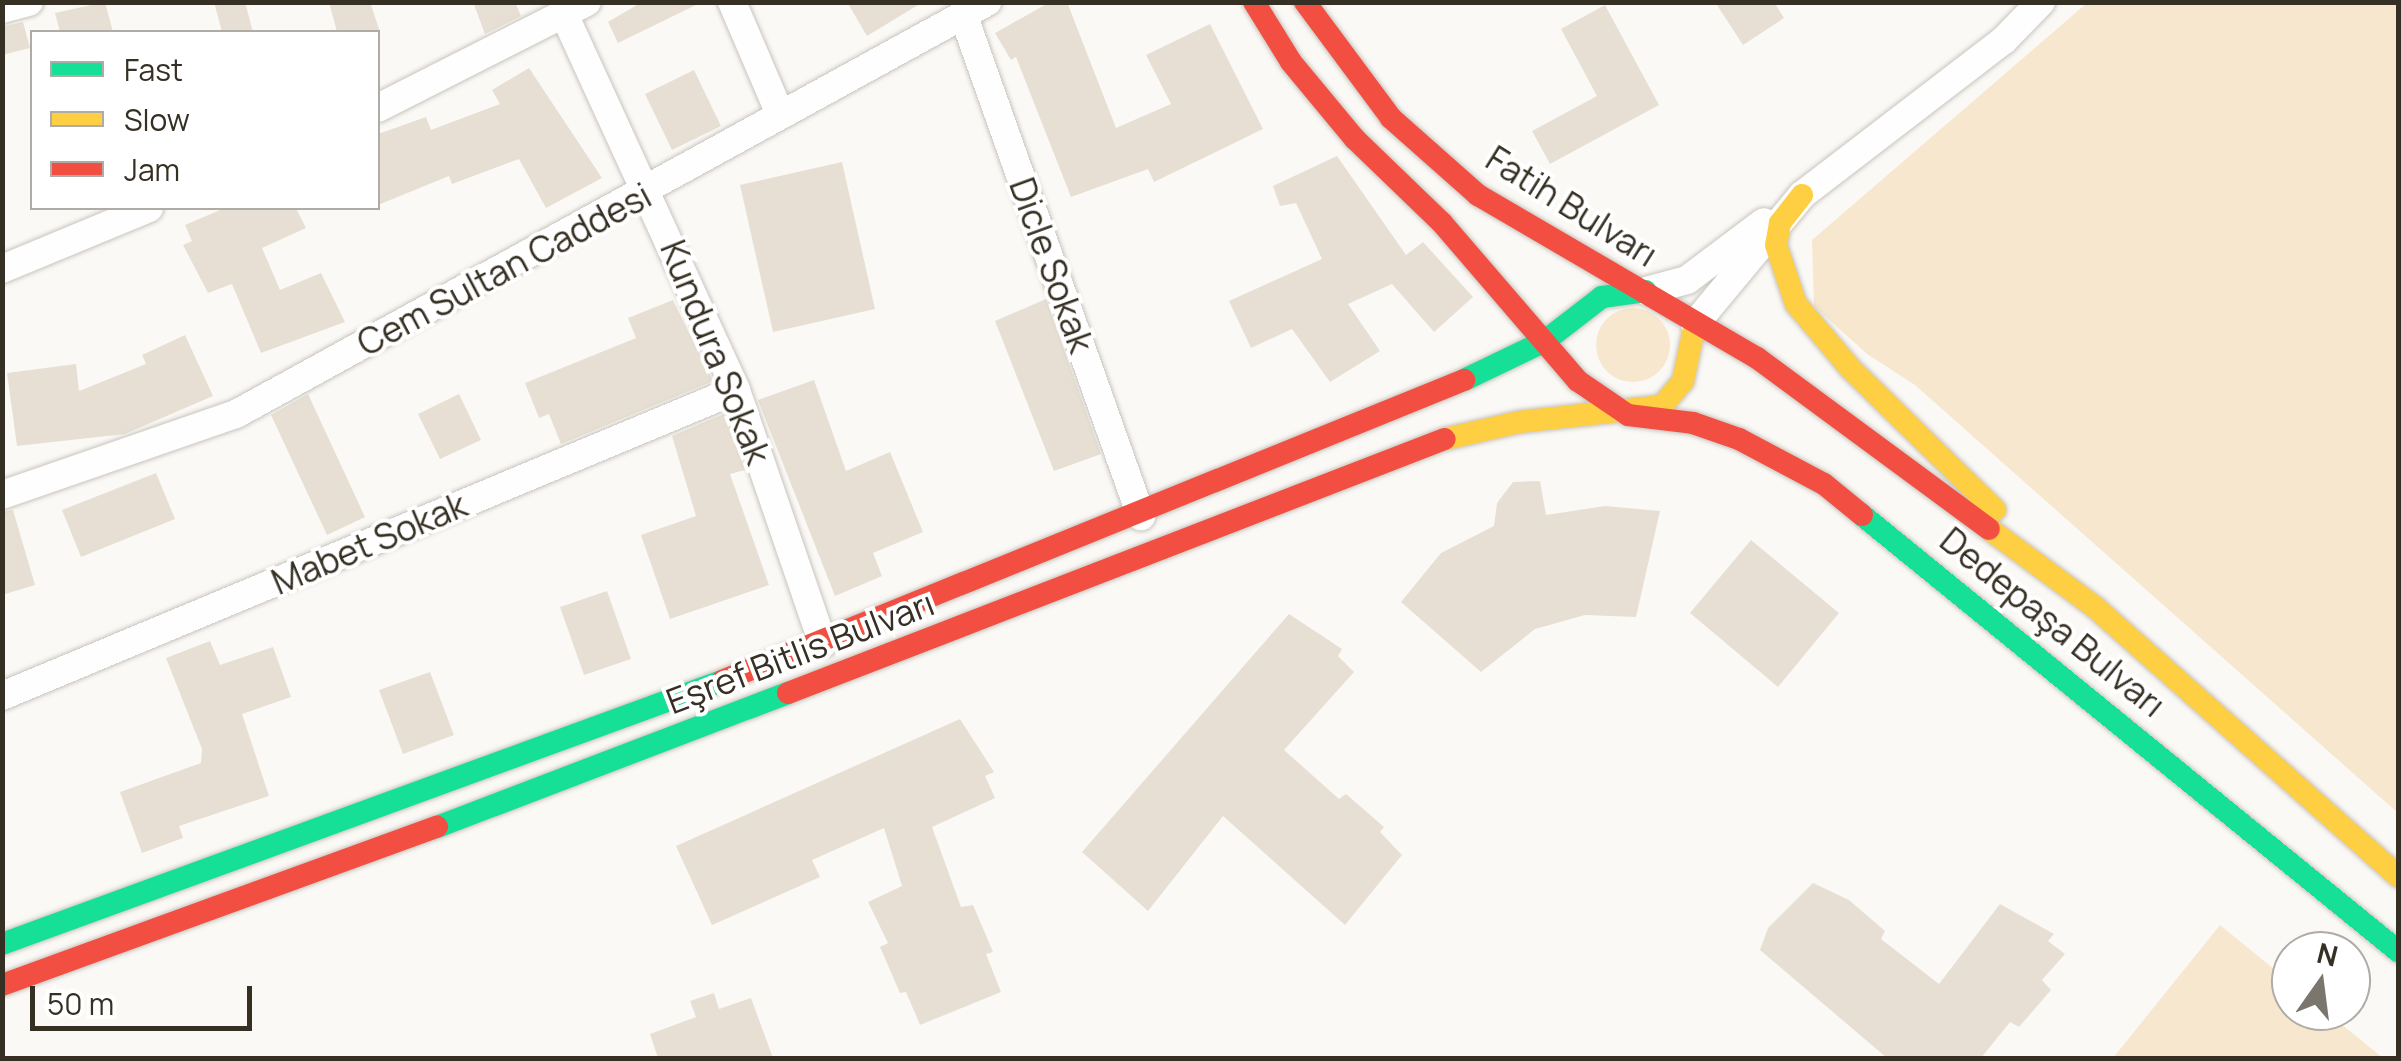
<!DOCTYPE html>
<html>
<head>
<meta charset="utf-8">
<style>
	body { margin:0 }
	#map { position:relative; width:2401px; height:1061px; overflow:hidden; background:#fbf9f6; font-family:Manrope,sans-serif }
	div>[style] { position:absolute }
	.green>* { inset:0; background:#f7e7ce }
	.round { border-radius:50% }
	.building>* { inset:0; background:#e7dfd3 }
	.roads { filter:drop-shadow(0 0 2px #c8c4bd) drop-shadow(0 0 2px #c8c4bd) }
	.street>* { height:28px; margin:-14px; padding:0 14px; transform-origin:14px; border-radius:14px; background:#fefefe }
	.fast>* { height:22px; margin:-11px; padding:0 11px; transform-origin:11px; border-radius:11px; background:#16e098 }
	.slow>* { height:22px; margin:-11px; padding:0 11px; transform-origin:11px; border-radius:11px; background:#ffcf43 }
	.jam>* { height:22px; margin:-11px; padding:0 11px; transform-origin:11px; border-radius:11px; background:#f24e42 }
	span { translate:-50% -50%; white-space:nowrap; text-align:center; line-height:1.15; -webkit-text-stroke:8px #fff; paint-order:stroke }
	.street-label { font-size:35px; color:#362f23 }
	.frame { position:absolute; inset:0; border:5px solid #362f23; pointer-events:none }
	.legend { position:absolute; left:30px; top:30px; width:350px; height:180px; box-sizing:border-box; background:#fff; border:2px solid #afaca7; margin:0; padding:12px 18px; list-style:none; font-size:30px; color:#362f23 }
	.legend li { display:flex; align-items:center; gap:20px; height:50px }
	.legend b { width:50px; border:2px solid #afaca7 }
	.north { position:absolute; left:2271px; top:931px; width:100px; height:100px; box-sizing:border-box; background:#fff; border:2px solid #afaca7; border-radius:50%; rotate:14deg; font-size:28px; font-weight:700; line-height:40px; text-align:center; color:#362f23 }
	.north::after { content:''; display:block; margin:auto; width:35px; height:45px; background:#7b766d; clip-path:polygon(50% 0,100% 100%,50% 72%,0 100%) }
	.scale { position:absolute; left:30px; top:986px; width:222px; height:45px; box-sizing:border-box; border:5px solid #362f23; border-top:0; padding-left:12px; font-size:30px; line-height:35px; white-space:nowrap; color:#362f23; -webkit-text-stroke:8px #fff; paint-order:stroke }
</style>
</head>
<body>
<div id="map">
	<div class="green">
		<div style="clip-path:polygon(2087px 3px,2398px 3px,2398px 813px,1915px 385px,1867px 354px,1814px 306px,1812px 240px)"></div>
		<div class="round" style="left:1596px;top:308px;width:74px;height:74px"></div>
		<div style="clip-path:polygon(2220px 925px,2291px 983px,2291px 1011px,2325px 1011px,2383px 1058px,2113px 1058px)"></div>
	</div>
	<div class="building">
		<div style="clip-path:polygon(105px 2px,113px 32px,60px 32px,55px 13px)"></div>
		<div style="clip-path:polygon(214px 2px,245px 2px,253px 32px,222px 32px)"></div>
		<div style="clip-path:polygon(329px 2px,370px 2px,380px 32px,337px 32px)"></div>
		<div style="clip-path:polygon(473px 2px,515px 2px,521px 16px,485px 34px)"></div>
		<div style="clip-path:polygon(642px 2px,702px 2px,618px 43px,608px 22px)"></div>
		<div style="clip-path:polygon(847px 2px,923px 2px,867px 36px)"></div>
		<div style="clip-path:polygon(1050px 2px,1067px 2px,1116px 128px,1171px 104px,1146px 55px,1210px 24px,1263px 129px,1154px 182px,1148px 169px,1071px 197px,1016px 57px,1011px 60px,995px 33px)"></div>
		<div style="clip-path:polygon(1715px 2px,1774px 2px,1784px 18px,1743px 45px)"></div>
		<div style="clip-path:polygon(1605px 5px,1659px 105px,1550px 164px,1532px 131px,1597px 96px,1561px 29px)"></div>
		<div style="clip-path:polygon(23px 22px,30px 48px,2px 55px,2px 27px)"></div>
		<div style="clip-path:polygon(529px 68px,602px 178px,546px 208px,519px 159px,452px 184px,449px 176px,378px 205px,378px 134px,426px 117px,431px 130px,500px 104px,492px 90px)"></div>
		<div style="clip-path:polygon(694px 70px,721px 126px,672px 150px,645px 94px)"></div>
		<div style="clip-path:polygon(1337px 156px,1406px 255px,1423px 242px,1473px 297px,1434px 332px,1392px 284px,1348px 304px,1380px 351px,1330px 382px,1292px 329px,1251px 348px,1229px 301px,1322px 259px,1296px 203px,1280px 206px,1273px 186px)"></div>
		<div style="clip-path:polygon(842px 162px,875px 309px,773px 332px,740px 185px)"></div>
		<div style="clip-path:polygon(225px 208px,296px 208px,306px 228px,262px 248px,280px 290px,321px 273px,345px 322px,261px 353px,232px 284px,208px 293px,183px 245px,192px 241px,185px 225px)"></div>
		<div style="clip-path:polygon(1046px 299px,1101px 454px,1054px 471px,995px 321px)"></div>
		<div style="clip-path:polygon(673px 300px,713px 381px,561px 444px,549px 414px,539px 418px,525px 383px,636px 338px,628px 318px)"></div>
		<div style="clip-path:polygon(185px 335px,213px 396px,125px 434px,17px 446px,7px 373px,76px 364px,79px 391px,146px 364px,142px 355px)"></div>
		<div style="clip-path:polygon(814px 380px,846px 471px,890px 452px,923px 532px,873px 553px,882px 576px,835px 596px,758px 400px)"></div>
		<div style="clip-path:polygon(308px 394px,365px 517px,327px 535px,271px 415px)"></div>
		<div style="clip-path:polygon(459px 394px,481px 440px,440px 459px,418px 414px)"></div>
		<div style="clip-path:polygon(726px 413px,745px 470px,730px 474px,769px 585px,670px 619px,641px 535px,696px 516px,672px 436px)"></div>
		<div style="clip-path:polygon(156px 473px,175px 519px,81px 557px,62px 510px)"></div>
		<div style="clip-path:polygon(1540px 481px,1546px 515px,1605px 506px,1660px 511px,1636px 617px,1585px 615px,1535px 629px,1481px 672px,1401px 602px,1441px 553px,1494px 526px,1497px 503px,1513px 482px)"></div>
		<div style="clip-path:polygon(13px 510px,35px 585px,2px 595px,2px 512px)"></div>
		<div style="clip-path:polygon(1751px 540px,1839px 613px,1778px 687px,1690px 613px)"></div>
		<div style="clip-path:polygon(607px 591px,631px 659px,584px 675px,560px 607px)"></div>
		<div style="clip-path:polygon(1289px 614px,1342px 649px,1338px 656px,1354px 672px,1284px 750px,1339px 799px,1346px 794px,1384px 827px,1380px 832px,1402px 855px,1345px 925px,1223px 816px,1148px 911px,1082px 852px)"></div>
		<div style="clip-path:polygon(210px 641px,220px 665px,273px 647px,291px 697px,242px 714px,269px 796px,179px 826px,183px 838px,142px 853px,120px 792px,201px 763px,202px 749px,166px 658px)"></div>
		<div style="clip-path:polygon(430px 672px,454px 735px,403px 754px,379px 690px)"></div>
		<div style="clip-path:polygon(960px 719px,994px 772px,985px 776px,995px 798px,932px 827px,961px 907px,973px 905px,993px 952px,986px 954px,1001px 992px,920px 1025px,906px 992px,900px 993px,880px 947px,888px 943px,868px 902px,902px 886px,884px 828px,812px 860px,820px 877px,712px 925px,676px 846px)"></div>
		<div style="clip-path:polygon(1813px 883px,1849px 900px,1885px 931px,1881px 939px,1939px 984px,2000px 904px,2054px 934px,2048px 941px,2065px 954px,2042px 980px,2051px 990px,2019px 1027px,2010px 1022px,1981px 1058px,1887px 1058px,1760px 950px,1768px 928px)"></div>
		<div style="clip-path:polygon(714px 993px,719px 1009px,751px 998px,773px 1058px,658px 1058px,650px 1034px,696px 1017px,690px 1001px)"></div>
	</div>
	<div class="roads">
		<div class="street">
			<div style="left:732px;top:2px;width:122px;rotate:66.8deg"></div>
			<div style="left:2px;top:9px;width:28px;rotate:-15deg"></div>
			<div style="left:564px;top:14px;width:413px;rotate:65.4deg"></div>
			<div style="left:736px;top:390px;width:268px;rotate:71.1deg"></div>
			<div style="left:963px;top:14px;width:533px;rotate:70.48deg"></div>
			<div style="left:378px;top:108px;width:234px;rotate:-26.9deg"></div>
			<div style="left:2px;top:269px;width:159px;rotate:-22.5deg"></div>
			<div style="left:1646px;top:291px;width:42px;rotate:-15deg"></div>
			<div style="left:1687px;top:280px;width:96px;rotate:-37deg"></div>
			<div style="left:1695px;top:324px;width:168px;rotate:-50.3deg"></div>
			<div style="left:1802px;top:195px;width:255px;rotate:-37.5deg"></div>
			<div style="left:2004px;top:40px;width:53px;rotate:-45.8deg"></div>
			<div style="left:2px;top:495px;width:248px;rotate:-19.1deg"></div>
			<div style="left:236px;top:414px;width:857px;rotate:-28.75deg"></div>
			<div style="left:2px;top:696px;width:795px;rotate:-22.63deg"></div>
		</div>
		<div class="fast">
			<div style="left:1464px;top:380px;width:90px;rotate:-25.7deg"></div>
			<div style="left:1545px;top:341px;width:72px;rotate:-37.7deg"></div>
			<div style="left:1602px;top:297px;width:44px;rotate:-7.8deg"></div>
			<div style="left:1862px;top:515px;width:691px;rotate:39.13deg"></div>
			<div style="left:437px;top:827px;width:376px;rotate:-20.9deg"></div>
			<div style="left:2px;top:944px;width:767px;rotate:-20.07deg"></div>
		</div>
		<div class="slow">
			<div style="left:1802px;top:195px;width:36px;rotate:128deg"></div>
			<div style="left:1780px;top:223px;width:22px;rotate:100deg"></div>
			<div style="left:1776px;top:245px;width:62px;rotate:71.3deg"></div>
			<div style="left:1796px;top:304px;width:84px;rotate:49.8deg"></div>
			<div style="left:1850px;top:368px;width:203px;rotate:44.4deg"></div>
			<div style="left:1445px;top:439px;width:76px;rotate:-12.9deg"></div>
			<div style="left:1519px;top:422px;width:144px;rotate:-6.4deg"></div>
			<div style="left:1662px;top:406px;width:33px;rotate:-50deg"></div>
			<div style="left:1683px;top:381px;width:58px;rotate:-78.1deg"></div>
			<div style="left:1989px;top:529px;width:133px;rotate:36.4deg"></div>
			<div style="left:2096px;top:608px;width:404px;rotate:41.6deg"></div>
		</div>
		<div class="jam">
			<div style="left:1254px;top:2px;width:70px;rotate:58.3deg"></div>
			<div style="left:1291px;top:62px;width:100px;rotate:50.3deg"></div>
			<div style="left:1355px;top:139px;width:121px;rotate:44deg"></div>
			<div style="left:1442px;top:223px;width:208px;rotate:49.3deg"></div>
			<div style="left:1578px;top:381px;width:60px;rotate:34.2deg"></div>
			<div style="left:1628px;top:415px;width:65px;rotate:7deg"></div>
			<div style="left:1693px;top:423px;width:49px;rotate:19.2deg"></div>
			<div style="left:1739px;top:439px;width:96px;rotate:27.9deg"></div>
			<div style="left:1824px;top:484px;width:49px;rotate:39.2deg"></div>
			<div style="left:1305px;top:2px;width:144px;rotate:53.4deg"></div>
			<div style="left:1391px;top:118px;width:116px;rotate:41.5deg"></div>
			<div style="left:1478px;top:195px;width:323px;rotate:30.3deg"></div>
			<div style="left:1757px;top:358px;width:288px;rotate:36.4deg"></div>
			<div style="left:722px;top:681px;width:801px;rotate:-22.08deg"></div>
			<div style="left:788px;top:693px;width:704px;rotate:-21.14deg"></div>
			<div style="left:2px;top:985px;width:463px;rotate:-20deg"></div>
		</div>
	</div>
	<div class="street-label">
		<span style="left:1572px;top:206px;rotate:32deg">Fatih Bulvarı</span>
		<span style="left:1052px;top:265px;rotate:70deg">Dicle Sokak</span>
		<span style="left:504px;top:269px;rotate:-28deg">Cem Sultan Caddesi</span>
		<span style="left:716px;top:352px;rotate:68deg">Kundura Sokak</span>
		<span style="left:369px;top:543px;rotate:-23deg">Mabet Sokak</span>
		<span style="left:2053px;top:622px;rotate:39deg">Dedepaşa Bulvarı</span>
		<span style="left:800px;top:652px;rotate:-21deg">Eşref Bitlis Bulvarı</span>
	</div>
	<div class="frame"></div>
	<ul class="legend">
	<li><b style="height:12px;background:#16e098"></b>Fast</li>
	<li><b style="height:12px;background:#ffcf43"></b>Slow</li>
	<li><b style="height:12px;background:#f24e42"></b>Jam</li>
	</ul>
	<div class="north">N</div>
	<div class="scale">50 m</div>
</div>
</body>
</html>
